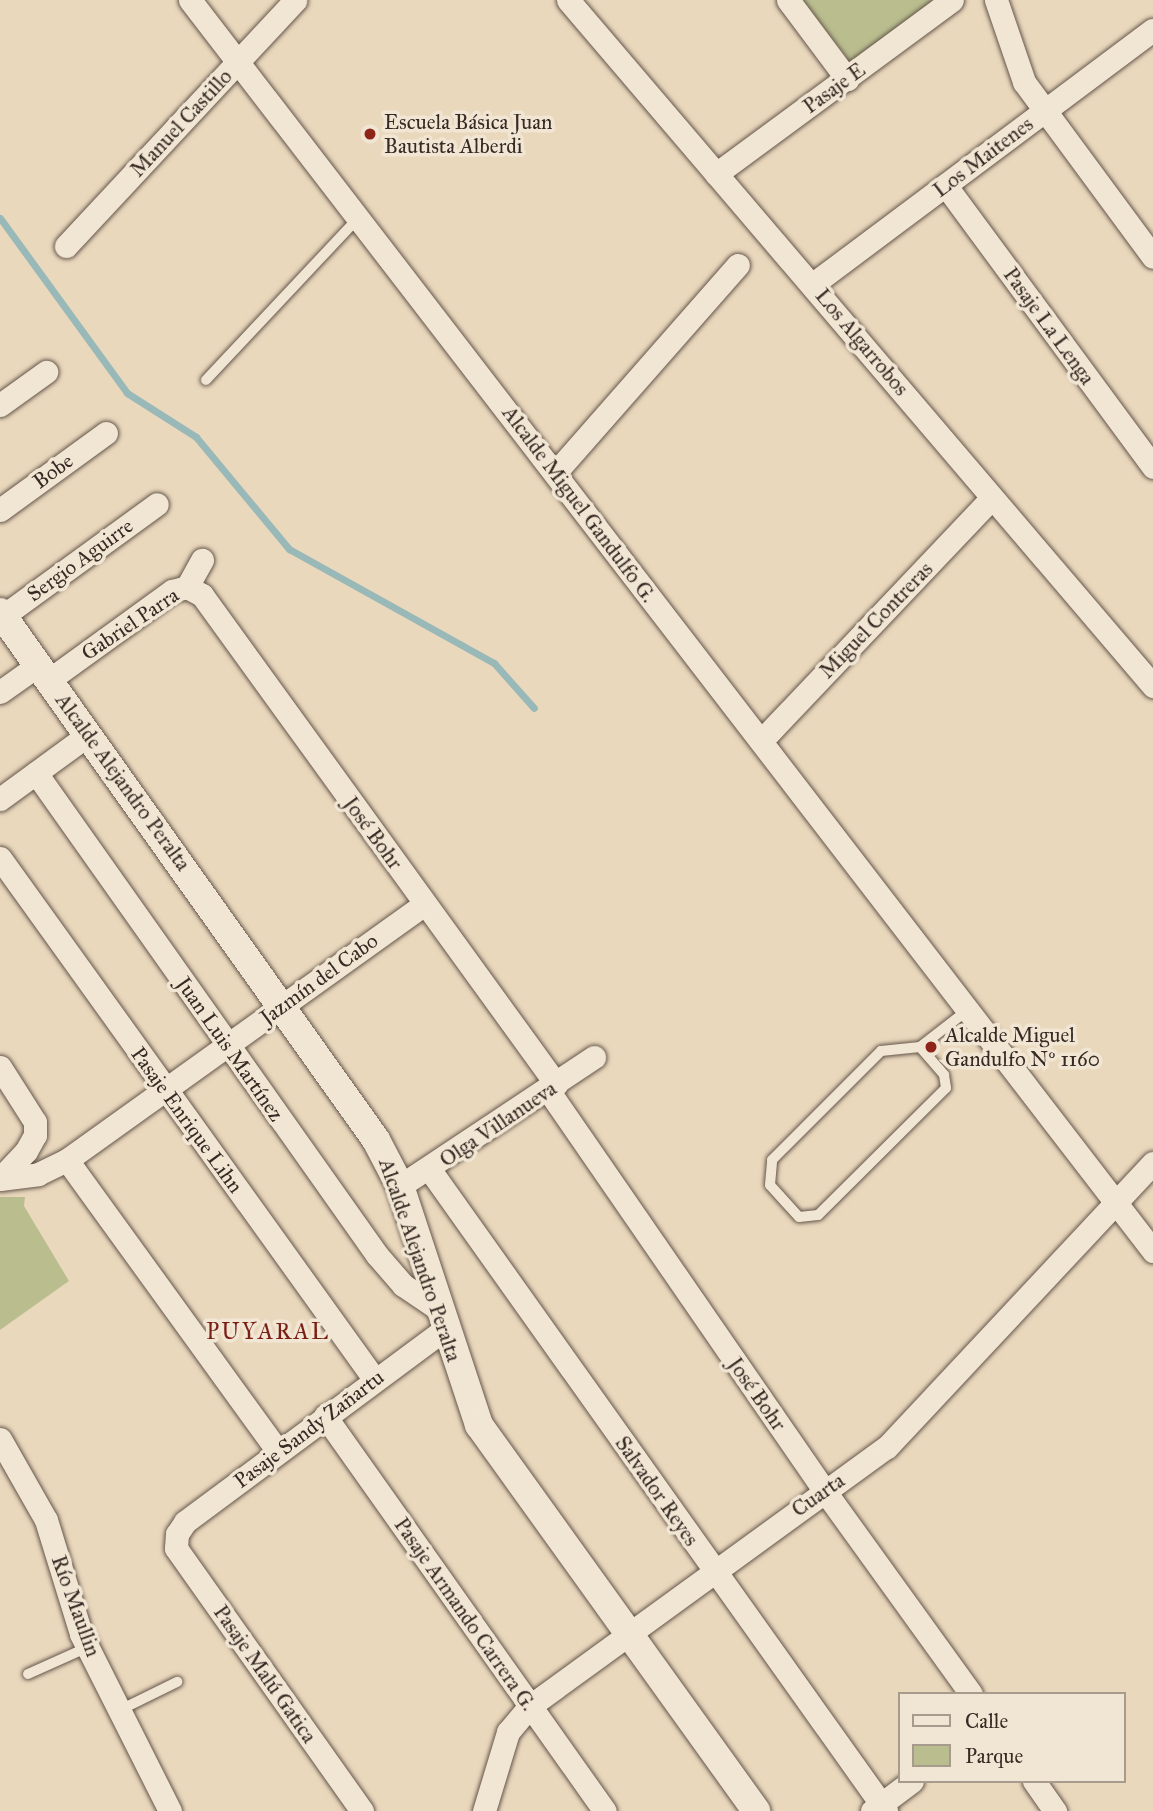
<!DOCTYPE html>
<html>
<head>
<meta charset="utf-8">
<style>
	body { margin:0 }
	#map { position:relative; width:1153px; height:1811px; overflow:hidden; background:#ead8bd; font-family:"IM FELL Great Primer",serif }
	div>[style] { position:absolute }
	.green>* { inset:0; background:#babe8f }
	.stream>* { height:7px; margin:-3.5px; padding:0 3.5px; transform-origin:3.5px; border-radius:3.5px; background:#99b8b8 }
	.roads { filter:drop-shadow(0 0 2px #64564a) drop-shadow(0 0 2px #64564a) }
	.service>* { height:10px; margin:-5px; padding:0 5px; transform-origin:5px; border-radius:5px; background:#f1e6d4 }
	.minor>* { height:23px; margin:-11.5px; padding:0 11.5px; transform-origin:11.5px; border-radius:11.5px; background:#f1e6d4 }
	.tertiary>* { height:28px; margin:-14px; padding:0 14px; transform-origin:14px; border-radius:14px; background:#f1e6d4 }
	.dots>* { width:19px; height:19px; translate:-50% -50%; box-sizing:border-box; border:4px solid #f1e6d4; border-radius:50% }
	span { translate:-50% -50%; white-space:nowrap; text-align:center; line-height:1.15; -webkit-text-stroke:7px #f1e6d4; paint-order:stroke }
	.street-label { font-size:21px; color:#372a24 }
	.poi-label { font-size:21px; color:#372a24 }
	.left { translate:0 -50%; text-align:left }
	.neighbourhood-label { font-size:23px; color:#7a1f14; letter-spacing:2px }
	.legend { position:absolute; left:898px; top:1692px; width:228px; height:91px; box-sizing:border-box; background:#f1e6d4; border:2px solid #a79b8e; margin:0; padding:9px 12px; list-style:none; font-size:21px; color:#372a24 }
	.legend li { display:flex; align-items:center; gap:14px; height:35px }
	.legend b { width:35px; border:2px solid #a79b8e }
</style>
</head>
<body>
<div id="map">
	<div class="green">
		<div style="clip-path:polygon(803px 0,934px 0,851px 63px)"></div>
		<div style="clip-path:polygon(0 1197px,25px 1197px,24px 1206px,69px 1281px,0 1330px)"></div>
	</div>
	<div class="stream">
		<div style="left:0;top:218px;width:216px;rotate:54deg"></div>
		<div style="left:127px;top:393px;width:82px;rotate:32.5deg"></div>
		<div style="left:196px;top:437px;width:146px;rotate:50.3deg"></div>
		<div style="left:289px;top:549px;width:235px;rotate:29.1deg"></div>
		<div style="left:494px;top:663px;width:60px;rotate:48.4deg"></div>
	</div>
	<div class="roads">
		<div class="service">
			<div style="left:206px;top:380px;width:224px;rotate:-46.8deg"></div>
			<div style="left:920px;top:1047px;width:37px;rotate:49deg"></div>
			<div style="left:944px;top:1075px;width:13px;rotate:81deg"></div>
			<div style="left:946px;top:1088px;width:180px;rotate:135.2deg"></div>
			<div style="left:818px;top:1215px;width:19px;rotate:174deg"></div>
			<div style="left:799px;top:1217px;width:43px;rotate:-132.2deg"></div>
			<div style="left:770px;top:1185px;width:25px;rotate:-85deg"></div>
			<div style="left:772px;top:1160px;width:154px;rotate:-45deg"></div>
			<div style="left:881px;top:1051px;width:39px;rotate:-6deg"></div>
			<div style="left:920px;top:1047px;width:62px;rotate:-37.8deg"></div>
			<div style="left:28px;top:1674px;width:66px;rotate:-24.2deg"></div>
			<div style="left:120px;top:1710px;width:64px;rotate:-26.2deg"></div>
		</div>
		<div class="minor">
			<div style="left:190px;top:0;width:1579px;rotate:52.41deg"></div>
			<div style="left:568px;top:0;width:902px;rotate:49.54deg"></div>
			<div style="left:788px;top:0;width:99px;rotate:53.2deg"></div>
			<div style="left:996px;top:0;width:87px;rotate:71.1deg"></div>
			<div style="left:1024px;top:82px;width:217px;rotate:53.6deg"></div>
			<div style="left:716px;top:174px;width:293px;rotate:-36.4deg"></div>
			<div style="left:946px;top:186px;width:349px;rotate:53.6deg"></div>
			<div style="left:66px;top:246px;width:336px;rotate:-47deg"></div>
			<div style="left:813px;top:284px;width:424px;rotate:-36.8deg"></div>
			<div style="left:0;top:405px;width:57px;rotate:-35.7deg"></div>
			<div style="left:555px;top:473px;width:277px;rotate:-48.7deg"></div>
			<div style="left:0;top:510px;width:131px;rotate:-36deg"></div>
			<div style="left:187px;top:587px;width:17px;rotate:28deg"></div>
			<div style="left:202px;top:595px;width:604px;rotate:54.1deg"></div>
			<div style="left:3px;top:616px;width:190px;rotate:-36deg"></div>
			<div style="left:49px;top:680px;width:152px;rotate:-35.9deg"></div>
			<div style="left:172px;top:591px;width:16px;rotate:-15deg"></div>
			<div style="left:187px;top:587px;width:31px;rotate:-61deg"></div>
			<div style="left:0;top:692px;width:47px;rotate:-35.4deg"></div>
			<div style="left:761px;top:741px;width:334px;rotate:-46.5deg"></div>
			<div style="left:36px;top:773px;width:590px;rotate:54.72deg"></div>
			<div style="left:377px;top:1255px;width:40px;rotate:49deg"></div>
			<div style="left:403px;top:1285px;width:45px;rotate:34deg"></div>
			<div style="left:0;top:799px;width:110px;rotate:-36.1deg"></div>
			<div style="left:0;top:858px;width:643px;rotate:54.31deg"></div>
			<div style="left:0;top:1067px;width:65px;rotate:57.5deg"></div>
			<div style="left:35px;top:1122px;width:13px;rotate:90deg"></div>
			<div style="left:35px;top:1135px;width:18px;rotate:119deg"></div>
			<div style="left:26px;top:1151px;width:38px;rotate:133deg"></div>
			<div style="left:548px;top:1090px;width:486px;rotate:55.4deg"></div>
			<div style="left:824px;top:1490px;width:251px;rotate:54.2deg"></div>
			<div style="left:67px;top:1160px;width:360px;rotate:54.1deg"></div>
			<div style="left:430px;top:1170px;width:787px;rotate:54.57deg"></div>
			<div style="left:0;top:1179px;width:38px;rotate:-7deg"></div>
			<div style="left:38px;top:1174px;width:32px;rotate:-26deg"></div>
			<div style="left:67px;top:1160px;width:439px;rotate:-35.6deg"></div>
			<div style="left:400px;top:1186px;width:233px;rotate:-33.6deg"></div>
			<div style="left:325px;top:1416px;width:484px;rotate:54.7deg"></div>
			<div style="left:0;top:1439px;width:93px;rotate:60.4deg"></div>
			<div style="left:46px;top:1520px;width:119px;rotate:72.9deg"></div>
			<div style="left:81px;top:1634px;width:198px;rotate:63.3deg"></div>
			<div style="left:1034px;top:1781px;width:37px;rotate:55deg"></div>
			<div style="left:362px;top:1811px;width:322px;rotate:-125.3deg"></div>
			<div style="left:176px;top:1548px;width:14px;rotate:-86deg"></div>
			<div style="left:177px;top:1534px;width:14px;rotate:-56deg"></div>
			<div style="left:185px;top:1522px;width:325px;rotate:-36.6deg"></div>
			<div style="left:484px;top:1811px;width:83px;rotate:-73.1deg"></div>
			<div style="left:508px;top:1732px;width:34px;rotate:-50deg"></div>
			<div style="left:530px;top:1706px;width:441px;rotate:-36deg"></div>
			<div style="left:887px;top:1447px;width:389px;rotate:-46.9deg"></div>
			<div style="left:872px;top:1811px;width:50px;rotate:-36.9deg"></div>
		</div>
		<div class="tertiary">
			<div style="left:0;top:612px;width:648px;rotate:54.54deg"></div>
			<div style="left:376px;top:1140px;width:52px;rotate:62.4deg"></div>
			<div style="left:400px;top:1186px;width:252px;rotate:71.7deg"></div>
			<div style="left:479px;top:1425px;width:475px;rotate:54.3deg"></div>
		</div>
	</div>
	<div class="dots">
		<div style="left:370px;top:134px;background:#8f2418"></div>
		<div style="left:931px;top:1047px;background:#8f2418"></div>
	</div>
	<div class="street-label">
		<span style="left:834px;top:88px;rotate:-36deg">Pasaje E</span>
		<span style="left:181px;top:123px;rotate:-47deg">Manuel Castillo</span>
		<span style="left:983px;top:157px;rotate:-37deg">Los Maitenes</span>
		<span style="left:1049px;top:326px;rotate:54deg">Pasaje La Lenga</span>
		<span style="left:862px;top:342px;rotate:50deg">Los Algarrobos</span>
		<span style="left:53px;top:471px;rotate:-36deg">Bobe</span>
		<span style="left:579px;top:504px;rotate:53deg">Alcalde Miguel Gandulfo G.</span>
		<span style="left:80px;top:560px;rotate:-36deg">Sergio Aguirre</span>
		<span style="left:876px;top:620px;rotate:-46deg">Miguel Contreras</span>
		<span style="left:130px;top:624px;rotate:-34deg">Gabriel Parra</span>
		<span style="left:123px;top:782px;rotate:54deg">Alcalde Alejandro Peralta</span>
		<span style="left:373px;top:833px;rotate:54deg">José Bohr</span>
		<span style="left:319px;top:979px;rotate:-36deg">Jazmín del Cabo</span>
		<span style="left:230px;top:1049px;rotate:55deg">Juan Luis Martínez</span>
		<span style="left:187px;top:1120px;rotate:54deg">Pasaje Enrique Lihn</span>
		<span style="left:498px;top:1124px;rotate:-34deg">Olga Villanueva</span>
		<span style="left:420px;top:1260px;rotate:71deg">Alcalde Alejandro Peralta</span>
		<span style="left:757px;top:1394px;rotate:55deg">José Bohr</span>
		<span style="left:309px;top:1429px;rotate:-37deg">Pasaje Sandy Zañartu</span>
		<span style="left:657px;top:1491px;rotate:55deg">Salvador Reyes</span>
		<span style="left:818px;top:1495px;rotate:-35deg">Cuarta</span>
		<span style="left:76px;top:1606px;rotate:70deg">Río Maullin</span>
		<span style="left:465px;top:1614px;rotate:55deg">Pasaje Armando Carrera G.</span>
		<span style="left:265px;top:1674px;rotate:55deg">Pasaje Malú Gatica</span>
	</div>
	<div class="poi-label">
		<span class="left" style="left:384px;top:134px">Escuela Básica Juan<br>Bautista Alberdi</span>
		<span class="left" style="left:945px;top:1047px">Alcalde Miguel<br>Gandulfo Nº 1160</span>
	</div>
	<div class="neighbourhood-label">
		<span style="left:268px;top:1331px">PUYARAL</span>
	</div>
	<ul class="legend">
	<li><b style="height:9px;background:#f1e6d4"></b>Calle</li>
	<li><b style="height:19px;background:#babe8f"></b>Parque</li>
	</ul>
</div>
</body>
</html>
